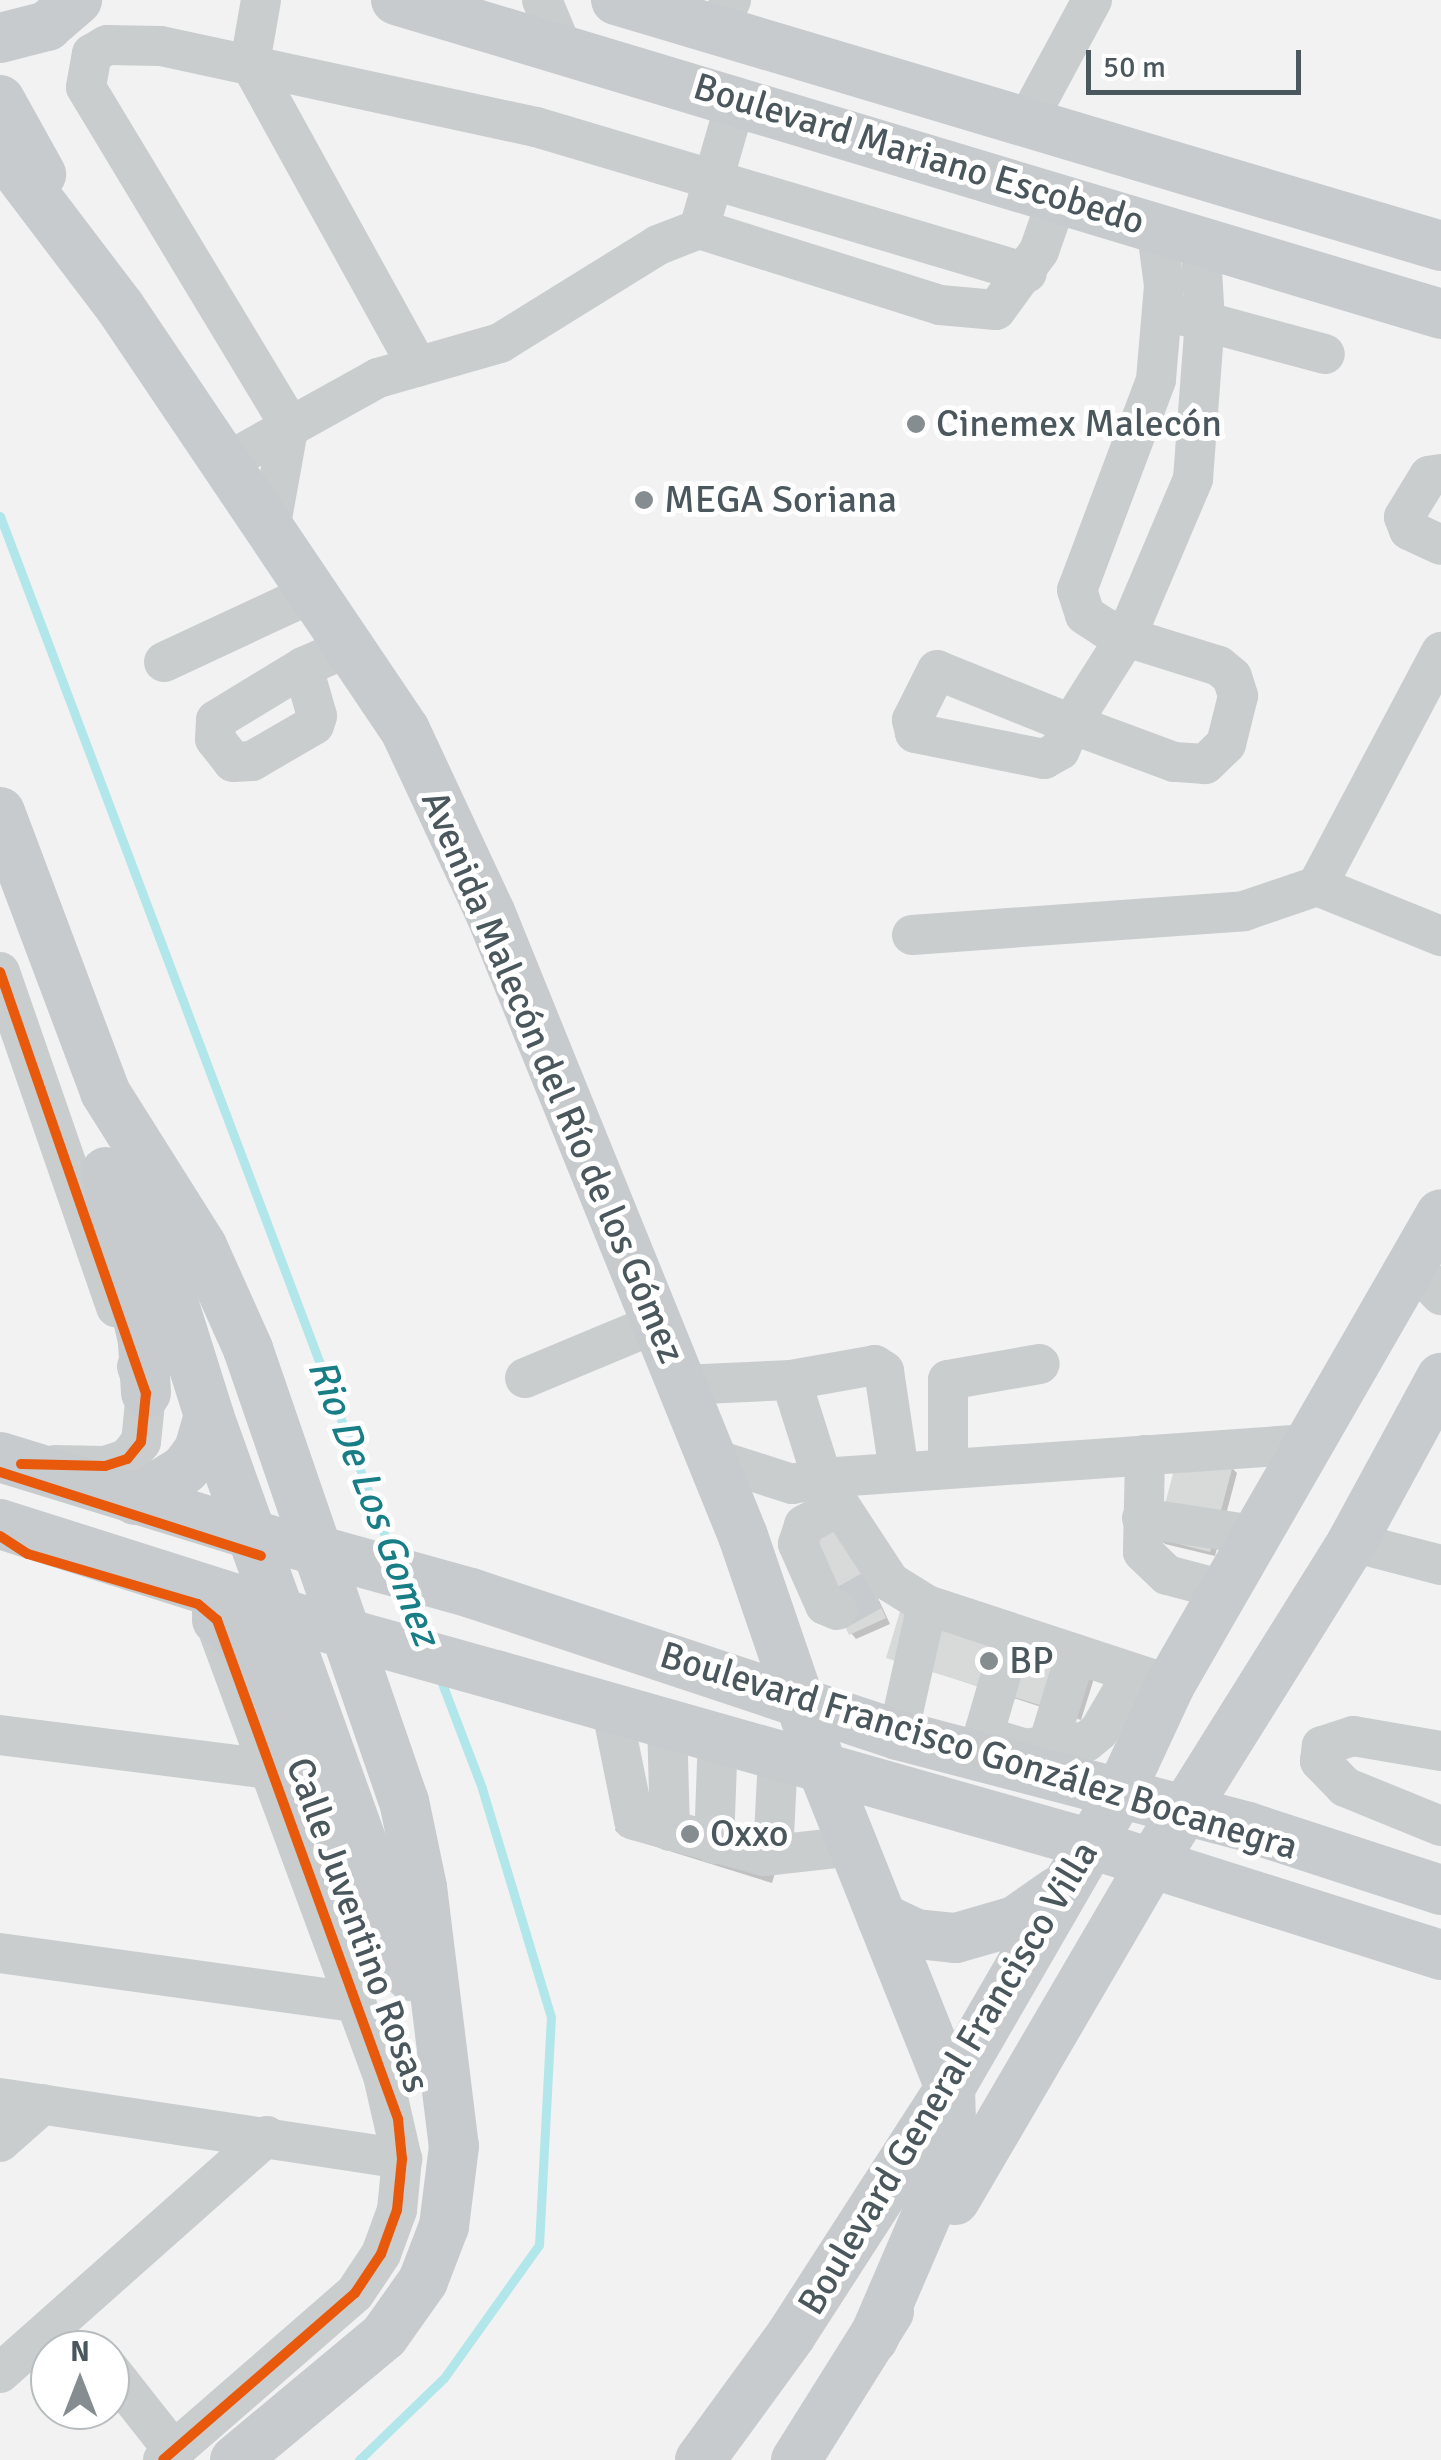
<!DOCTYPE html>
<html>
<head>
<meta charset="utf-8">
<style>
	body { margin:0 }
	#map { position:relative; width:1441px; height:2460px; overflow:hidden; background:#f2f2f2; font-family:Signika,sans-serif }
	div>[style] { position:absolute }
	.shadow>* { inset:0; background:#0003 }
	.stream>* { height:9px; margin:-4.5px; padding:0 4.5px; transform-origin:4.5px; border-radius:4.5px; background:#b1e6ea }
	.building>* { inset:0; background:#d8dada }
	.minor-tunnel>* { height:40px; margin-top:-20px; transform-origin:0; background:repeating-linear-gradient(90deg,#c8cbcd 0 40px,transparent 0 60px) }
	.minor>* { height:40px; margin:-20px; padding:0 20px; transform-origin:20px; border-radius:20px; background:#cacdce }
	.major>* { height:50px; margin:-25px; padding:0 25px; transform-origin:25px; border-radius:25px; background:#c8cbcd }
	.major-bridge>* { height:50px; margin:-25px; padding:0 25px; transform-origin:25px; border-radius:25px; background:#c8cbcd }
	.cycleway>* { height:10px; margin:-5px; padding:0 5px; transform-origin:5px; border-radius:5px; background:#e8590c }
	.dots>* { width:28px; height:28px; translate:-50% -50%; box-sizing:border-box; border:5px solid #fff; border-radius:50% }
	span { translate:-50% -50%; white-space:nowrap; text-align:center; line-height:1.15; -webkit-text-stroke:10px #fff; paint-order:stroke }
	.street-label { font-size:38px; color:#4a575d }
	.poi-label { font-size:38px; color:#4a575d }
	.left { translate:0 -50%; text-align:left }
	.water-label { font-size:40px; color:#177e86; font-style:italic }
	.north { position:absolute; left:30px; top:2330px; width:100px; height:100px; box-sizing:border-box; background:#fff; border:2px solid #b7bcbe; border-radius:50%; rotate:0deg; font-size:28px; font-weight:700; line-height:40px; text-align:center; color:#4a575d }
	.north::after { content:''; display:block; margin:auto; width:35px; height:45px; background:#858d91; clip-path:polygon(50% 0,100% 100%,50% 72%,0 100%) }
	.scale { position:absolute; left:1086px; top:50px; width:215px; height:45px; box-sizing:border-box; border:5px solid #4a575d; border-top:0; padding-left:12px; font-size:30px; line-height:35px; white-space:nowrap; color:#4a575d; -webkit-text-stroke:8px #fff; paint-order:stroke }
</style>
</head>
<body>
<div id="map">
	<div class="shadow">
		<div style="clip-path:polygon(1231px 1467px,1237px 1473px,1215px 1556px,1165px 1544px,1159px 1538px)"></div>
		<div style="clip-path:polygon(845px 1527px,890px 1624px,856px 1639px,851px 1633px)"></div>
		<div style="clip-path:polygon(888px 1657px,1096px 1672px,1081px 1720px)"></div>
		<div style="clip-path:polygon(627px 1795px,783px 1848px,772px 1883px,621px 1836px,615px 1830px)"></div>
	</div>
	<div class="stream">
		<div style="left:0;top:516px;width:1107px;rotate:69.32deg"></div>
		<div style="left:408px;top:1594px;width:45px;rotate:69.1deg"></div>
		<div style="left:359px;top:2460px;width:118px;rotate:-44deg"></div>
		<div style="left:444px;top:2378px;width:163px;rotate:-54.5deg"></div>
		<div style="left:539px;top:2245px;width:228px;rotate:-87deg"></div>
		<div style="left:551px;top:2017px;width:239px;rotate:-106.8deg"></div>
		<div style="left:482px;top:1788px;width:118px;rotate:-110.9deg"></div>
	</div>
	<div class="building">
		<div style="clip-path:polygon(1179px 1451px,1233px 1465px,1210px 1552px,1156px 1538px)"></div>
		<div style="clip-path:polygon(840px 1518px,886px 1618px,849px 1635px,803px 1536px)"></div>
		<div style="clip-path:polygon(902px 1605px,1092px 1663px,1076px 1716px,886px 1658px)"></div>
	</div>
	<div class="minor-tunnel">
		<div style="left:837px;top:1610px;width:41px;rotate:-29.1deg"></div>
	</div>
	<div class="minor">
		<div style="left:261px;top:0;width:64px;rotate:99.9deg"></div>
		<div style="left:250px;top:63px;width:347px;rotate:61.1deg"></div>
		<div style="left:542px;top:0;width:52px;rotate:67.4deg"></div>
		<div style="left:717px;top:29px;width:32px;rotate:-64deg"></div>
		<div style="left:1028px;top:119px;width:135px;rotate:-61.7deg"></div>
		<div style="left:1156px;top:225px;width:62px;rotate:82.5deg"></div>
		<div style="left:1164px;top:286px;width:94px;rotate:94.9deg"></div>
		<div style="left:1156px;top:380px;width:224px;rotate:110.6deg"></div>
		<div style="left:1077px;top:590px;width:26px;rotate:72deg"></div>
		<div style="left:1085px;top:615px;width:24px;rotate:33deg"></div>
		<div style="left:1105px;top:628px;width:23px;rotate:23deg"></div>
		<div style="left:1126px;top:637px;width:97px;rotate:17.3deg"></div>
		<div style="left:1219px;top:666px;width:17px;rotate:40deg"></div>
		<div style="left:1232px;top:677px;width:20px;rotate:72deg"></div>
		<div style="left:1238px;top:696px;width:49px;rotate:104deg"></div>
		<div style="left:1226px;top:744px;width:29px;rotate:136deg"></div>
		<div style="left:1205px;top:764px;width:31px;rotate:-176deg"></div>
		<div style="left:1174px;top:762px;width:110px;rotate:-159.7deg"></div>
		<div style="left:1071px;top:724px;width:144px;rotate:-158.1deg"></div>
		<div style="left:937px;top:670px;width:56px;rotate:116.6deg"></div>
		<div style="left:912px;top:720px;width:13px;rotate:77deg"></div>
		<div style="left:915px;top:733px;width:132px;rotate:11.4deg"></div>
		<div style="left:1044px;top:759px;width:18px;rotate:-29deg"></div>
		<div style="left:1060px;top:750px;width:28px;rotate:-67deg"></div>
		<div style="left:1071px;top:724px;width:103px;rotate:-57.7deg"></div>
		<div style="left:1126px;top:637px;width:172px;rotate:-67deg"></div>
		<div style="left:1193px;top:479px;width:158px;rotate:-85.7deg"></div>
		<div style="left:1205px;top:321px;width:84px;rotate:-93.4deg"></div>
		<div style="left:699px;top:229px;width:253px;rotate:17.5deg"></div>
		<div style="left:940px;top:305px;width:56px;rotate:5.1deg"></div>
		<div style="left:996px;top:310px;width:73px;rotate:-53.9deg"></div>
		<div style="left:1039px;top:251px;width:60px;rotate:-70.7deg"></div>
		<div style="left:1181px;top:315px;width:149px;rotate:15.2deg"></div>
		<div style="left:227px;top:462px;width:173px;rotate:-29.1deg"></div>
		<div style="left:378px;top:378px;width:127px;rotate:-16deg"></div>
		<div style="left:500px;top:343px;width:186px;rotate:-31.8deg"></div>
		<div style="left:658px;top:245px;width:44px;rotate:-21.3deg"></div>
		<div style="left:699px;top:229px;width:137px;rotate:-73.9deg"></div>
		<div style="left:1441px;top:474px;width:12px;rotate:171deg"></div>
		<div style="left:1429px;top:476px;width:48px;rotate:121.4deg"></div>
		<div style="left:1404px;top:517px;width:14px;rotate:69deg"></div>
		<div style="left:1409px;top:530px;width:35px;rotate:25deg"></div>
		<div style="left:271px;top:524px;width:102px;rotate:-79.8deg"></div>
		<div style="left:289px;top:424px;width:393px;rotate:-121.1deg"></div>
		<div style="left:86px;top:87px;width:34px;rotate:-80deg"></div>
		<div style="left:92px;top:54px;width:17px;rotate:-31deg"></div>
		<div style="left:107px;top:45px;width:54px;rotate:1.1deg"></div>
		<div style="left:161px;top:46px;width:384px;rotate:12.2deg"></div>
		<div style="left:536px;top:127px;width:512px;rotate:16.56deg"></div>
		<div style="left:164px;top:662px;width:168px;rotate:-25deg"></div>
		<div style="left:303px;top:667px;width:51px;rotate:74.1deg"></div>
		<div style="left:317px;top:716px;width:9px;rotate:108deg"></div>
		<div style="left:314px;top:725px;width:72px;rotate:149.9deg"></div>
		<div style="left:252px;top:761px;width:19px;rotate:177deg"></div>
		<div style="left:233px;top:762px;width:29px;rotate:-128deg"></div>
		<div style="left:215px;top:739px;width:19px;rotate:-87deg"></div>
		<div style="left:216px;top:720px;width:102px;rotate:-31.3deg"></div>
		<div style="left:303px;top:667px;width:55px;rotate:-23.7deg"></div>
		<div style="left:1317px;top:886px;width:134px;rotate:22deg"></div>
		<div style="left:912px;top:935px;width:333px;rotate:-4.1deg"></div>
		<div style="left:1244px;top:911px;width:77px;rotate:-18.9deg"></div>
		<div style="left:1317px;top:886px;width:265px;rotate:-62.1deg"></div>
		<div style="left:0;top:972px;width:355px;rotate:70.9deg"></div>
		<div style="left:1412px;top:1265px;width:42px;rotate:46deg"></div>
		<div style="left:525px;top:1378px;width:143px;rotate:-22.6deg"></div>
		<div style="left:791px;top:1380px;width:103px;rotate:72.4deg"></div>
		<div style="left:822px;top:1478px;width:490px;rotate:-4deg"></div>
		<div style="left:681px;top:1385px;width:110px;rotate:-2.6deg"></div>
		<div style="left:791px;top:1380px;width:85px;rotate:-10.1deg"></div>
		<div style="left:875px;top:1365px;width:11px;rotate:34deg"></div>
		<div style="left:884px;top:1371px;width:101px;rotate:81.5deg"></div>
		<div style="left:1145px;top:1455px;width:97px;rotate:91.2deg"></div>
		<div style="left:1143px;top:1552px;width:33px;rotate:44deg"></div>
		<div style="left:1167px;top:1575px;width:63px;rotate:14.7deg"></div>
		<div style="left:711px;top:1458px;width:85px;rotate:17.8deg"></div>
		<div style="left:792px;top:1484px;width:31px;rotate:-11deg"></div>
		<div style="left:822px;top:1478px;width:124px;rotate:56.8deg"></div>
		<div style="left:890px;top:1582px;width:44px;rotate:31.9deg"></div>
		<div style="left:927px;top:1605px;width:256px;rotate:18.2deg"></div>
		<div style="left:55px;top:1465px;width:50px;rotate:1.1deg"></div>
		<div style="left:105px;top:1466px;width:23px;rotate:-18deg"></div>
		<div style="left:127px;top:1459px;width:22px;rotate:-51deg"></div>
		<div style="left:141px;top:1442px;width:49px;rotate:-84.2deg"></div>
		<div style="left:146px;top:1393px;width:28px;rotate:-109deg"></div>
		<div style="left:948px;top:1468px;width:88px;rotate:-90deg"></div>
		<div style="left:948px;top:1380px;width:93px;rotate:-9.9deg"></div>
		<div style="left:1142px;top:1518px;width:118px;rotate:8.7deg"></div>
		<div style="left:1352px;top:1542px;width:92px;rotate:14.5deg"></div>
		<div style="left:837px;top:1610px;width:13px;rotate:-157deg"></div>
		<div style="left:825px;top:1605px;width:67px;rotate:-113.9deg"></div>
		<div style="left:798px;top:1544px;width:20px;rotate:-72deg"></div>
		<div style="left:804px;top:1525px;width:41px;rotate:-27.8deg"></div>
		<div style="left:611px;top:1706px;width:116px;rotate:78.6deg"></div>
		<div style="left:634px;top:1820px;width:135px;rotate:15.5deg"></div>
		<div style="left:764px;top:1856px;width:92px;rotate:-6.3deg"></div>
		<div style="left:667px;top:1722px;width:109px;rotate:88.4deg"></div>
		<div style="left:0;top:1735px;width:271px;rotate:7.2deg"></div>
		<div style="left:898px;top:1735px;width:133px;rotate:-77.4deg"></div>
		<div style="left:990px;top:1738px;width:39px;rotate:17deg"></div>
		<div style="left:1027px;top:1749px;width:21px;rotate:-11deg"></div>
		<div style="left:1048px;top:1745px;width:95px;rotate:-72.9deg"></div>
		<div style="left:1048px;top:1745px;width:38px;rotate:-5deg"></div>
		<div style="left:1086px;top:1742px;width:17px;rotate:-40deg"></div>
		<div style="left:1099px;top:1731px;width:67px;rotate:-59.6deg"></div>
		<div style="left:1441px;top:1751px;width:89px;rotate:-170.3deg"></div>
		<div style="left:1353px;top:1736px;width:33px;rotate:162deg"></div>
		<div style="left:1322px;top:1746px;width:15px;rotate:98deg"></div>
		<div style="left:1320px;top:1761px;width:36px;rotate:46deg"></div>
		<div style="left:1345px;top:1787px;width:104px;rotate:22.1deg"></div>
		<div style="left:977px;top:1757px;width:128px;rotate:-73.7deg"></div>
		<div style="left:714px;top:1844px;width:107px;rotate:-87.9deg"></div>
		<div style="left:773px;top:1855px;width:98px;rotate:-87.1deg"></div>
		<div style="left:0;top:1953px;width:355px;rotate:7.9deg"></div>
		<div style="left:0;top:2098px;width:407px;rotate:8.6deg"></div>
		<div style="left:0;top:2142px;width:57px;rotate:-41.5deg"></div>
		<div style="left:110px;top:2370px;width:103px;rotate:51.7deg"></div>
		<div style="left:0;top:2373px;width:357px;rotate:-41.6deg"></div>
		<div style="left:163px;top:2460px;width:254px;rotate:-41deg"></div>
		<div style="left:355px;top:2293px;width:47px;rotate:-56.3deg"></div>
		<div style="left:381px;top:2254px;width:47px;rotate:-70deg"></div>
		<div style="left:397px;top:2210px;width:51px;rotate:-84.4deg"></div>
		<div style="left:402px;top:2159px;width:85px;rotate:-102.9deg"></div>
		<div style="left:383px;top:2076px;width:493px;rotate:-110.3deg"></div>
	</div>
	<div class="major">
		<div style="left:396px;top:0;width:1091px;rotate:16.72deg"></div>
		<div style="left:616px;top:0;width:861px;rotate:16.6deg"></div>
		<div style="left:0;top:38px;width:49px;rotate:-14.3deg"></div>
		<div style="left:47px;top:26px;width:40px;rotate:-41deg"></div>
		<div style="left:0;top:100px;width:85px;rotate:61deg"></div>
		<div style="left:0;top:149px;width:198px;rotate:52.8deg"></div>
		<div style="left:120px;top:307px;width:510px;rotate:56.03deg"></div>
		<div style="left:405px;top:730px;width:201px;rotate:65deg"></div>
		<div style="left:490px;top:912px;width:673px;rotate:67.93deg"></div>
		<div style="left:743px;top:1536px;width:250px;rotate:71.1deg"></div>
		<div style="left:824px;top:1773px;width:339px;rotate:68.2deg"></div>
		<div style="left:950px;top:2088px;width:68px;rotate:88.3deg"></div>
		<div style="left:952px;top:2156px;width:199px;rotate:113.3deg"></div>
		<div style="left:0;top:812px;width:299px;rotate:69.4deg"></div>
		<div style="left:105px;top:1092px;width:182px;rotate:57.8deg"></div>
		<div style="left:202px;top:1246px;width:113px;rotate:65.9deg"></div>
		<div style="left:248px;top:1349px;width:478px;rotate:71deg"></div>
		<div style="left:404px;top:1801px;width:88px;rotate:78.2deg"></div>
		<div style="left:422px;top:1887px;width:261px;rotate:83deg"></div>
		<div style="left:454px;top:2146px;width:81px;rotate:97.1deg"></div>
		<div style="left:444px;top:2226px;width:59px;rotate:110.9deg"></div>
		<div style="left:423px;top:2281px;width:67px;rotate:125.3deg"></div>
		<div style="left:384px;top:2336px;width:194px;rotate:140.2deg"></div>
		<div style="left:131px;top:1168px;width:260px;rotate:72.5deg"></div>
		<div style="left:209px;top:1416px;width:595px;rotate:70.26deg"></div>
		<div style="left:106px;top:1172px;width:174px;rotate:77.7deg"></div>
		<div style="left:143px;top:1342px;width:51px;rotate:86.6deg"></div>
		<div style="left:0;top:1457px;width:290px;rotate:17.1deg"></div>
		<div style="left:135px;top:1500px;width:59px;rotate:-31.8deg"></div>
		<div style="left:185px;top:1469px;width:24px;rotate:-54deg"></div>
		<div style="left:199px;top:1450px;width:35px;rotate:-74deg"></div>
		<div style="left:0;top:1524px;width:320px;rotate:17.6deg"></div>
		<div style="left:471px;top:1593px;width:450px;rotate:18.4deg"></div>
		<div style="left:898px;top:1735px;width:362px;rotate:14.7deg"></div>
		<div style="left:1248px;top:1827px;width:203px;rotate:18.1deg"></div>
		<div style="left:217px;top:1620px;width:63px;rotate:39.2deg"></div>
		<div style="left:266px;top:1660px;width:163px;rotate:71.3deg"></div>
		<div style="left:318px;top:1814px;width:29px;rotate:55deg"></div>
		<div style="left:335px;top:1838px;width:47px;rotate:36.4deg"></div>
		<div style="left:496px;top:1675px;width:619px;rotate:15.86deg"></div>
		<div style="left:1091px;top:1844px;width:367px;rotate:17.6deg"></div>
		<div style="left:882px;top:1918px;width:38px;rotate:25deg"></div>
		<div style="left:917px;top:1934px;width:39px;rotate:6deg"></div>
		<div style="left:956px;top:1938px;width:61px;rotate:-16.1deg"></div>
		<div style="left:1015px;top:1921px;width:52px;rotate:-34.9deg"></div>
		<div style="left:955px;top:2200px;width:389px;rotate:-59.7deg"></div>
		<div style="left:1151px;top:1864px;width:380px;rotate:-58deg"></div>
		<div style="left:1352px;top:1542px;width:187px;rotate:-61.5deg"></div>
		<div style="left:700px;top:2460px;width:155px;rotate:-53.9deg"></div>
		<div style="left:791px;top:2335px;width:294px;rotate:-57.2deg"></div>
		<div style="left:950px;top:2088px;width:338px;rotate:-60deg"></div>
		<div style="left:1119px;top:1795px;width:121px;rotate:-65.1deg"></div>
		<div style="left:1170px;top:1685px;width:543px;rotate:-60.09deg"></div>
		<div style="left:796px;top:2460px;width:175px;rotate:-57.9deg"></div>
	</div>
	<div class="major-bridge">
		<div style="left:291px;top:1543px;width:187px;rotate:15.5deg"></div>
		<div style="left:320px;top:1626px;width:183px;rotate:15.6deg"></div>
	</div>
	<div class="cycleway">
		<div style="left:0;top:972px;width:446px;rotate:70.9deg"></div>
		<div style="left:146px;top:1393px;width:49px;rotate:95.8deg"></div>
		<div style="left:141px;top:1442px;width:22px;rotate:129deg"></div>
		<div style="left:127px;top:1459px;width:23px;rotate:162deg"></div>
		<div style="left:105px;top:1466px;width:84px;rotate:-178.6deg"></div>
		<div style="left:0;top:1472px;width:274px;rotate:17.8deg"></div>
		<div style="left:0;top:1536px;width:33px;rotate:33deg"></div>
		<div style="left:28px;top:1554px;width:177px;rotate:16.4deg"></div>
		<div style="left:198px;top:1604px;width:25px;rotate:40deg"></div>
		<div style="left:217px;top:1620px;width:531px;rotate:70.06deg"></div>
		<div style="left:398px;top:2119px;width:40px;rotate:84.3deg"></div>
		<div style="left:402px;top:2159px;width:51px;rotate:95.6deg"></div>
		<div style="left:397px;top:2210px;width:47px;rotate:110deg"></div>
		<div style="left:381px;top:2254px;width:47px;rotate:123.7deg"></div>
		<div style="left:355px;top:2293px;width:254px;rotate:139deg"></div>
	</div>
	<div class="dots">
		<div style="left:916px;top:424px;background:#858d91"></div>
		<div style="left:644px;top:500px;background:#858d91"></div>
		<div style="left:989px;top:1661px;background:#858d91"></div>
		<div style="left:690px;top:1834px;background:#858d91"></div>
	</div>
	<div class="street-label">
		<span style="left:919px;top:154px;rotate:17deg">Boulevard Mariano Escobedo</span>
		<span style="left:553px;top:1077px;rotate:67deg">Avenida Malecón del Río de los Gómez</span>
		<span style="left:979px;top:1751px;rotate:17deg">Boulevard Francisco González Bocanegra</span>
		<span style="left:358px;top:1925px;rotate:70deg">Calle Juventino Rosas</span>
		<span style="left:948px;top:2078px;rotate:-59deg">Boulevard General Francisco Villa</span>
	</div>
	<div class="poi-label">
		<span class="left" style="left:936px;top:424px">Cinemex Malecón</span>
		<span class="left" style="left:664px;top:500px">MEGA Soriana</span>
		<span class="left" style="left:1009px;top:1661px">BP</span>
		<span class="left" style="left:710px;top:1834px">Oxxo</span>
	</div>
	<div class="water-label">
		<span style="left:374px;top:1502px;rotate:69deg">Rio De Los Gomez</span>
	</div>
	<div class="north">N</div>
	<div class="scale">50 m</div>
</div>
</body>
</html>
